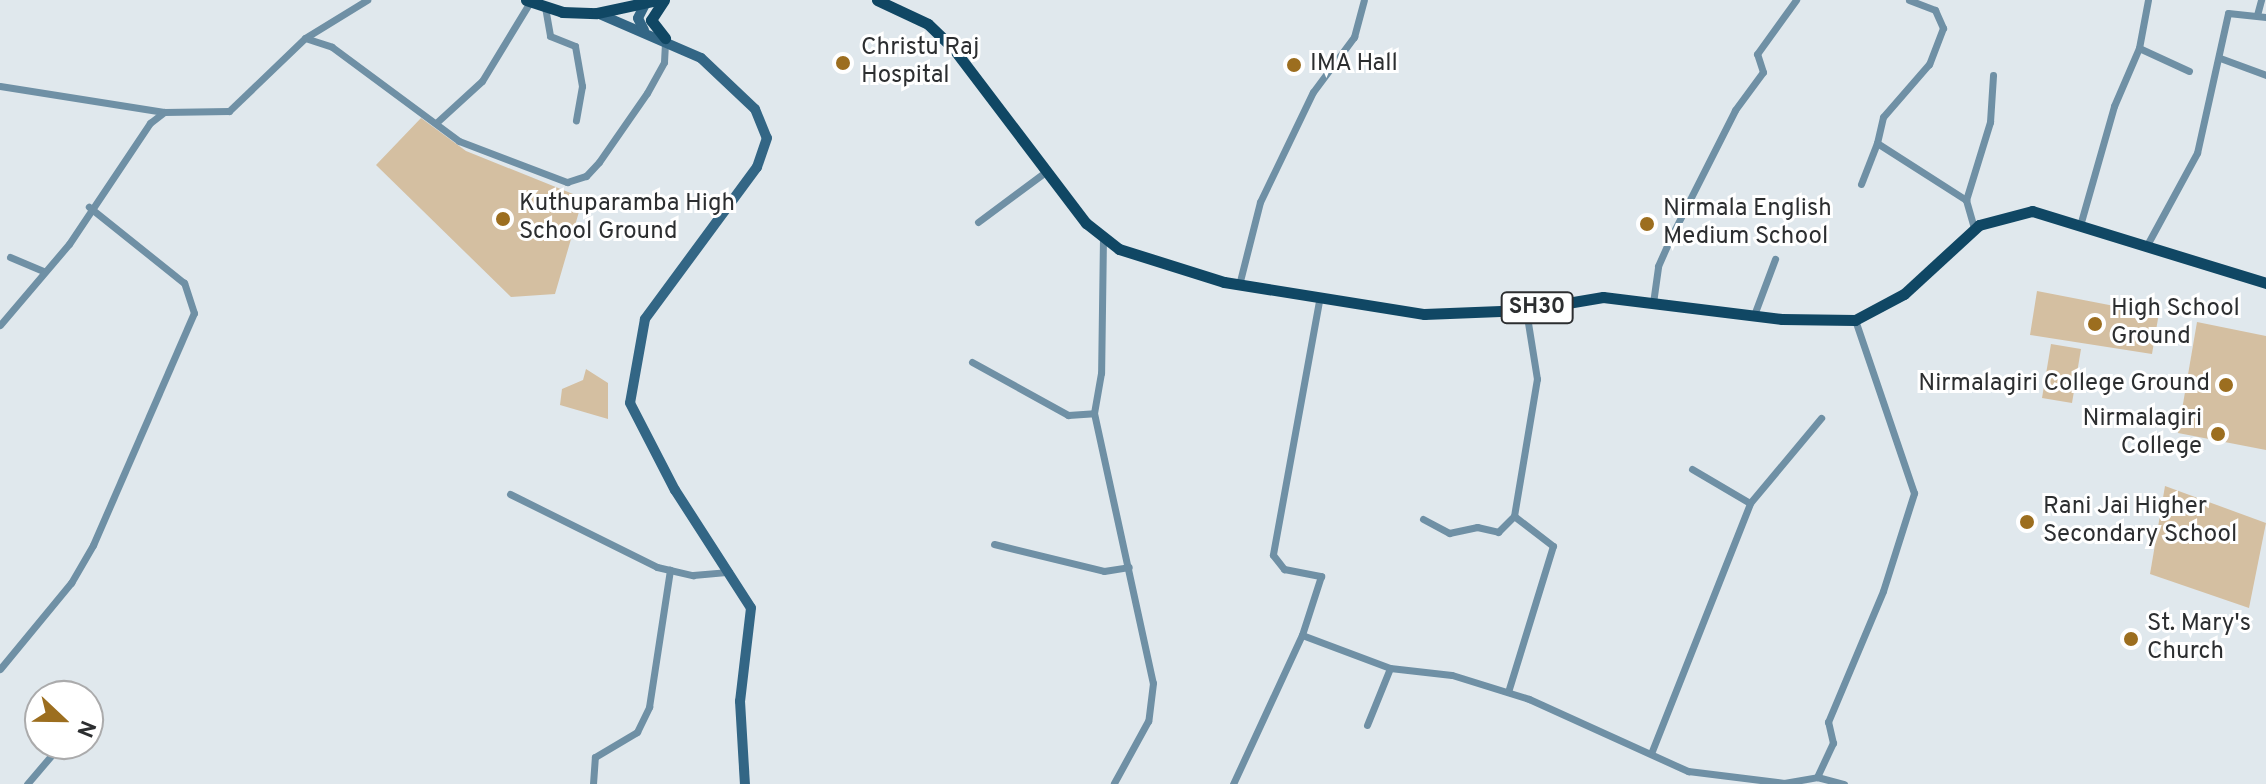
<!DOCTYPE html>
<html>
<head>
<meta charset="utf-8">
<style>
	body { margin:0 }
	#map { position:relative; width:2266px; height:784px; overflow:hidden; background:#e0e8ed; font-family:Overpass,sans-serif }
	div>[style] { position:absolute }
	.green>* { inset:0; background:#d4bfa1 }
	.minor>* { height:7px; margin:-3.5px; padding:0 3.5px; transform-origin:3.5px; border-radius:3.5px; background:#6f90a5 }
	.secondary>* { height:10px; margin:-5px; padding:0 5px; transform-origin:5px; border-radius:5px; background:#336685 }
	.primary>* { height:11px; margin:-5.5px; padding:0 5.5px; transform-origin:5.5px; border-radius:5.5px; background:#104764 }
	.dots>* { width:22px; height:22px; translate:-50% -50%; box-sizing:border-box; border:4px solid #fff; border-radius:50% }
	span { translate:-50% -50%; white-space:nowrap; text-align:center; line-height:1.15; -webkit-text-stroke:6px #fff; paint-order:stroke }
	.shield-label span { padding:2px 6px; background:#fff; border:2px solid; border-radius:6px; -webkit-text-stroke-width:0 }
	.shield-label { font-size:22px; color:#2c2e30; font-weight:700 }
	.poi-label { font-size:24px; color:#2c2e30 }
	.left { translate:0 -50%; text-align:left }
	.right { translate:-100% -50%; text-align:right }
	.north { position:absolute; left:24px; top:680px; width:80px; height:80px; box-sizing:border-box; background:#fff; border:2px solid #ababac; border-radius:50%; rotate:112deg; font-size:22px; font-weight:700; line-height:32px; text-align:center; color:#2c2e30 }
	.north::after { content:''; display:block; margin:auto; width:28px; height:36px; background:#9c6e1f; clip-path:polygon(50% 0,100% 100%,50% 72%,0 100%) }
</style>
</head>
<body>
<div id="map">
	<div class="green">
		<div style="clip-path:polygon(421px 118px,466px 151px,583px 198px,555px 294px,511px 297px,376px 165px)"></div>
		<div style="clip-path:polygon(2037px 291px,2135px 310px,2138px 303px,2160px 307px,2152px 354px,2030px 335px)"></div>
		<div style="clip-path:polygon(2197px 322px,2266px 336px,2266px 450px,2178px 433px)"></div>
		<div style="clip-path:polygon(2051px 344px,2081px 349px,2072px 403px,2042px 398px)"></div>
		<div style="clip-path:polygon(586px 369px,608px 383px,608px 419px,560px 405px,562px 389px,583px 380px)"></div>
		<div style="clip-path:polygon(2165px 486px,2266px 523px,2249px 608px,2150px 574px)"></div>
	</div>
	<div class="minor">
		<div style="left:1909px;top:0;width:28px;rotate:21deg"></div>
		<div style="left:1935px;top:10px;width:20px;rotate:66deg"></div>
		<div style="left:1943px;top:28px;width:39px;rotate:111deg"></div>
		<div style="left:1929px;top:64px;width:70px;rotate:131deg"></div>
		<div style="left:1883px;top:117px;width:27px;rotate:103deg"></div>
		<div style="left:1877px;top:143px;width:106px;rotate:32.6deg"></div>
		<div style="left:1966px;top:200px;width:29px;rotate:74deg"></div>
		<div style="left:545px;top:7px;width:29px;rotate:80deg"></div>
		<div style="left:550px;top:36px;width:27px;rotate:22deg"></div>
		<div style="left:575px;top:46px;width:41px;rotate:80.1deg"></div>
		<div style="left:582px;top:86px;width:35px;rotate:100deg"></div>
		<div style="left:2257px;top:15px;width:16px;rotate:-75deg"></div>
		<div style="left:305px;top:38px;width:73px;rotate:-31.5deg"></div>
		<div style="left:2139px;top:48px;width:55px;rotate:24.7deg"></div>
		<div style="left:2220px;top:58px;width:49px;rotate:20.3deg"></div>
		<div style="left:0;top:86px;width:166px;rotate:9deg"></div>
		<div style="left:436px;top:123px;width:62px;rotate:-42.4deg"></div>
		<div style="left:482px;top:81px;width:92px;rotate:-58.7deg"></div>
		<div style="left:1861px;top:184px;width:44px;rotate:-68.7deg"></div>
		<div style="left:1966px;top:200px;width:82px;rotate:-72.9deg"></div>
		<div style="left:1990px;top:122px;width:47px;rotate:-86.3deg"></div>
		<div style="left:978px;top:222px;width:82px;rotate:-36.6deg"></div>
		<div style="left:2081px;top:222px;width:121px;rotate:-74.1deg"></div>
		<div style="left:2114px;top:106px;width:63px;rotate:-66.7deg"></div>
		<div style="left:2139px;top:48px;width:49px;rotate:-79.4deg"></div>
		<div style="left:1103px;top:237px;width:136px;rotate:90.8deg"></div>
		<div style="left:1101px;top:373px;width:41px;rotate:99.9deg"></div>
		<div style="left:1094px;top:413px;width:276px;rotate:77.7deg"></div>
		<div style="left:1153px;top:683px;width:38px;rotate:97deg"></div>
		<div style="left:1148px;top:721px;width:71px;rotate:118.7deg"></div>
		<div style="left:2147px;top:245px;width:105px;rotate:-61.5deg"></div>
		<div style="left:2197px;top:153px;width:143px;rotate:-77.5deg"></div>
		<div style="left:2228px;top:13px;width:38px;rotate:6deg"></div>
		<div style="left:10px;top:257px;width:36px;rotate:23deg"></div>
		<div style="left:1239px;top:285px;width:86px;rotate:-75.8deg"></div>
		<div style="left:1260px;top:202px;width:122px;rotate:-64.3deg"></div>
		<div style="left:1313px;top:92px;width:69px;rotate:-53.3deg"></div>
		<div style="left:1354px;top:37px;width:38px;rotate:-75deg"></div>
		<div style="left:1319px;top:301px;width:258px;rotate:100.3deg"></div>
		<div style="left:1273px;top:555px;width:18px;rotate:52deg"></div>
		<div style="left:1284px;top:569px;width:38px;rotate:11deg"></div>
		<div style="left:1321px;top:576px;width:62px;rotate:107.9deg"></div>
		<div style="left:1302px;top:635px;width:94px;rotate:20.6deg"></div>
		<div style="left:1390px;top:668px;width:62px;rotate:6.4deg"></div>
		<div style="left:1452px;top:675px;width:81px;rotate:17.3deg"></div>
		<div style="left:1529px;top:699px;width:175px;rotate:24.4deg"></div>
		<div style="left:1688px;top:771px;width:97px;rotate:7.1deg"></div>
		<div style="left:1784px;top:783px;width:34px;rotate:-10deg"></div>
		<div style="left:1817px;top:777px;width:38px;rotate:-65deg"></div>
		<div style="left:1833px;top:743px;width:22px;rotate:-103deg"></div>
		<div style="left:1828px;top:722px;width:142px;rotate:-67.2deg"></div>
		<div style="left:1883px;top:591px;width:103px;rotate:-72.4deg"></div>
		<div style="left:1914px;top:493px;width:183px;rotate:-108.8deg"></div>
		<div style="left:1653px;top:303px;width:37px;rotate:-82deg"></div>
		<div style="left:1658px;top:266px;width:36px;rotate:-66deg"></div>
		<div style="left:1673px;top:233px;width:138px;rotate:-63.2deg"></div>
		<div style="left:1735px;top:110px;width:47px;rotate:-53.6deg"></div>
		<div style="left:1763px;top:72px;width:19px;rotate:-108deg"></div>
		<div style="left:1757px;top:54px;width:67px;rotate:-54.2deg"></div>
		<div style="left:1754px;top:315px;width:60px;rotate:-69.4deg"></div>
		<div style="left:0;top:325px;width:106px;rotate:-49.6deg"></div>
		<div style="left:69px;top:244px;width:146px;rotate:-56.2deg"></div>
		<div style="left:150px;top:123px;width:18px;rotate:-38deg"></div>
		<div style="left:164px;top:112px;width:65px;rotate:-0.9deg"></div>
		<div style="left:229px;top:111px;width:105px;rotate:-43.8deg"></div>
		<div style="left:305px;top:38px;width:28px;rotate:18deg"></div>
		<div style="left:332px;top:47px;width:158px;rotate:36.5deg"></div>
		<div style="left:459px;top:141px;width:116px;rotate:20.8deg"></div>
		<div style="left:567px;top:182px;width:20px;rotate:-18deg"></div>
		<div style="left:586px;top:176px;width:19px;rotate:-47deg"></div>
		<div style="left:599px;top:162px;width:84px;rotate:-55.2deg"></div>
		<div style="left:647px;top:93px;width:35px;rotate:-61deg"></div>
		<div style="left:664px;top:62px;width:21px;rotate:-87deg"></div>
		<div style="left:972px;top:362px;width:110px;rotate:28.9deg"></div>
		<div style="left:1068px;top:415px;width:26px;rotate:-4deg"></div>
		<div style="left:1692px;top:469px;width:67px;rotate:30.4deg"></div>
		<div style="left:510px;top:494px;width:164px;rotate:26.4deg"></div>
		<div style="left:657px;top:567px;width:37px;rotate:13deg"></div>
		<div style="left:693px;top:575px;width:36px;rotate:-5deg"></div>
		<div style="left:1423px;top:519px;width:30px;rotate:28deg"></div>
		<div style="left:1449px;top:533px;width:29px;rotate:-12deg"></div>
		<div style="left:1477px;top:527px;width:22px;rotate:13deg"></div>
		<div style="left:1498px;top:532px;width:23px;rotate:-45deg"></div>
		<div style="left:1514px;top:516px;width:139px;rotate:-80.5deg"></div>
		<div style="left:1537px;top:379px;width:70px;rotate:-99.1deg"></div>
		<div style="left:994px;top:544px;width:113px;rotate:13.8deg"></div>
		<div style="left:1104px;top:571px;width:25px;rotate:-9deg"></div>
		<div style="left:0;top:669px;width:112px;rotate:-50.5deg"></div>
		<div style="left:71px;top:583px;width:44px;rotate:-59.9deg"></div>
		<div style="left:93px;top:545px;width:253px;rotate:-66.5deg"></div>
		<div style="left:194px;top:313px;width:32px;rotate:-108deg"></div>
		<div style="left:184px;top:283px;width:122px;rotate:-141.3deg"></div>
		<div style="left:1508px;top:692px;width:153px;rotate:-72.9deg"></div>
		<div style="left:1553px;top:546px;width:49px;rotate:-142.4deg"></div>
		<div style="left:88px;top:713px;width:8px;rotate:-50deg"></div>
		<div style="left:1367px;top:725px;width:61px;rotate:-68deg"></div>
		<div style="left:1652px;top:751px;width:267px;rotate:-68.4deg"></div>
		<div style="left:1750px;top:503px;width:111px;rotate:-50.1deg"></div>
		<div style="left:1817px;top:777px;width:28px;rotate:15deg"></div>
		<div style="left:27px;top:784px;width:52px;rotate:-49.6deg"></div>
		<div style="left:593px;top:784px;width:27px;rotate:-86deg"></div>
		<div style="left:595px;top:757px;width:49px;rotate:-30.8deg"></div>
		<div style="left:637px;top:732px;width:28px;rotate:-64deg"></div>
		<div style="left:649px;top:707px;width:139px;rotate:-81.3deg"></div>
		<div style="left:1233px;top:784px;width:164px;rotate:-65.2deg"></div>
	</div>
	<div class="secondary">
		<div style="left:597px;top:13px;width:113px;rotate:23.4deg"></div>
		<div style="left:701px;top:58px;width:74px;rotate:43.4deg"></div>
		<div style="left:755px;top:109px;width:31px;rotate:68deg"></div>
		<div style="left:767px;top:138px;width:31px;rotate:109deg"></div>
		<div style="left:757px;top:167px;width:189px;rotate:126.4deg"></div>
		<div style="left:645px;top:319px;width:85px;rotate:100.1deg"></div>
		<div style="left:630px;top:403px;width:98px;rotate:62.7deg"></div>
		<div style="left:675px;top:490px;width:140px;rotate:57.2deg"></div>
		<div style="left:751px;top:608px;width:94px;rotate:96.7deg"></div>
		<div style="left:740px;top:701px;width:83px;rotate:86.6deg"></div>
		<div style="left:644px;top:30px;width:13px;rotate:-117deg"></div>
		<div style="left:638px;top:18px;width:18px;rotate:-63deg"></div>
	</div>
	<div class="primary">
		<div style="left:526px;top:0;width:38px;rotate:18deg"></div>
		<div style="left:562px;top:12px;width:35px;rotate:2deg"></div>
		<div style="left:597px;top:13px;width:61px;rotate:-12.2deg"></div>
		<div style="left:664px;top:0;width:24px;rotate:123deg"></div>
		<div style="left:651px;top:20px;width:23px;rotate:52deg"></div>
		<div style="left:877px;top:0;width:56px;rotate:25.2deg"></div>
		<div style="left:928px;top:24px;width:35px;rotate:44deg"></div>
		<div style="left:953px;top:48px;width:220px;rotate:52.8deg"></div>
		<div style="left:1086px;top:223px;width:42px;rotate:38.2deg"></div>
		<div style="left:1119px;top:249px;width:110px;rotate:17.4deg"></div>
		<div style="left:1224px;top:282px;width:203px;rotate:9.1deg"></div>
		<div style="left:1424px;top:314px;width:102px;rotate:-2.2deg"></div>
		<div style="left:1526px;top:310px;width:78px;rotate:-9.6deg"></div>
		<div style="left:1603px;top:297px;width:180px;rotate:7deg"></div>
		<div style="left:1782px;top:319px;width:73px;rotate:0.8deg"></div>
		<div style="left:1855px;top:320px;width:55px;rotate:-28deg"></div>
		<div style="left:1904px;top:294px;width:102px;rotate:-42.6deg"></div>
		<div style="left:1979px;top:225px;width:55px;rotate:-14.8deg"></div>
		<div style="left:2032px;top:211px;width:245px;rotate:17.1deg"></div>
	</div>
	<div class="dots">
		<div style="left:843px;top:63px;background:#9c6e1f"></div>
		<div style="left:1294px;top:65px;background:#9c6e1f"></div>
		<div style="left:503px;top:219px;background:#9c6e1f"></div>
		<div style="left:1647px;top:224px;background:#9c6e1f"></div>
		<div style="left:2095px;top:324px;background:#9c6e1f"></div>
		<div style="left:2226px;top:385px;background:#9c6e1f"></div>
		<div style="left:2218px;top:434px;background:#9c6e1f"></div>
		<div style="left:2027px;top:522px;background:#9c6e1f"></div>
		<div style="left:2131px;top:639px;background:#9c6e1f"></div>
	</div>
	<div class="shield-label">
		<span style="left:1537px;top:308px">SH30</span>
	</div>
	<div class="poi-label">
		<span class="left" style="left:861px;top:63px">Christu Raj<br>Hospital</span>
		<span class="left" style="left:1310px;top:65px">IMA Hall</span>
		<span class="left" style="left:519px;top:219px">Kuthuparamba High<br>School Ground</span>
		<span class="left" style="left:1663px;top:224px">Nirmala English<br>Medium School</span>
		<span class="left" style="left:2111px;top:324px">High School<br>Ground</span>
		<span class="right" style="left:2210px;top:385px">Nirmalagiri College Ground</span>
		<span class="right" style="left:2202px;top:434px">Nirmalagiri<br>College</span>
		<span class="left" style="left:2043px;top:522px">Rani Jai Higher<br>Secondary School</span>
		<span class="left" style="left:2147px;top:639px">St. Mary's<br>Church</span>
	</div>
	<div class="north">N</div>
</div>
</body>
</html>
